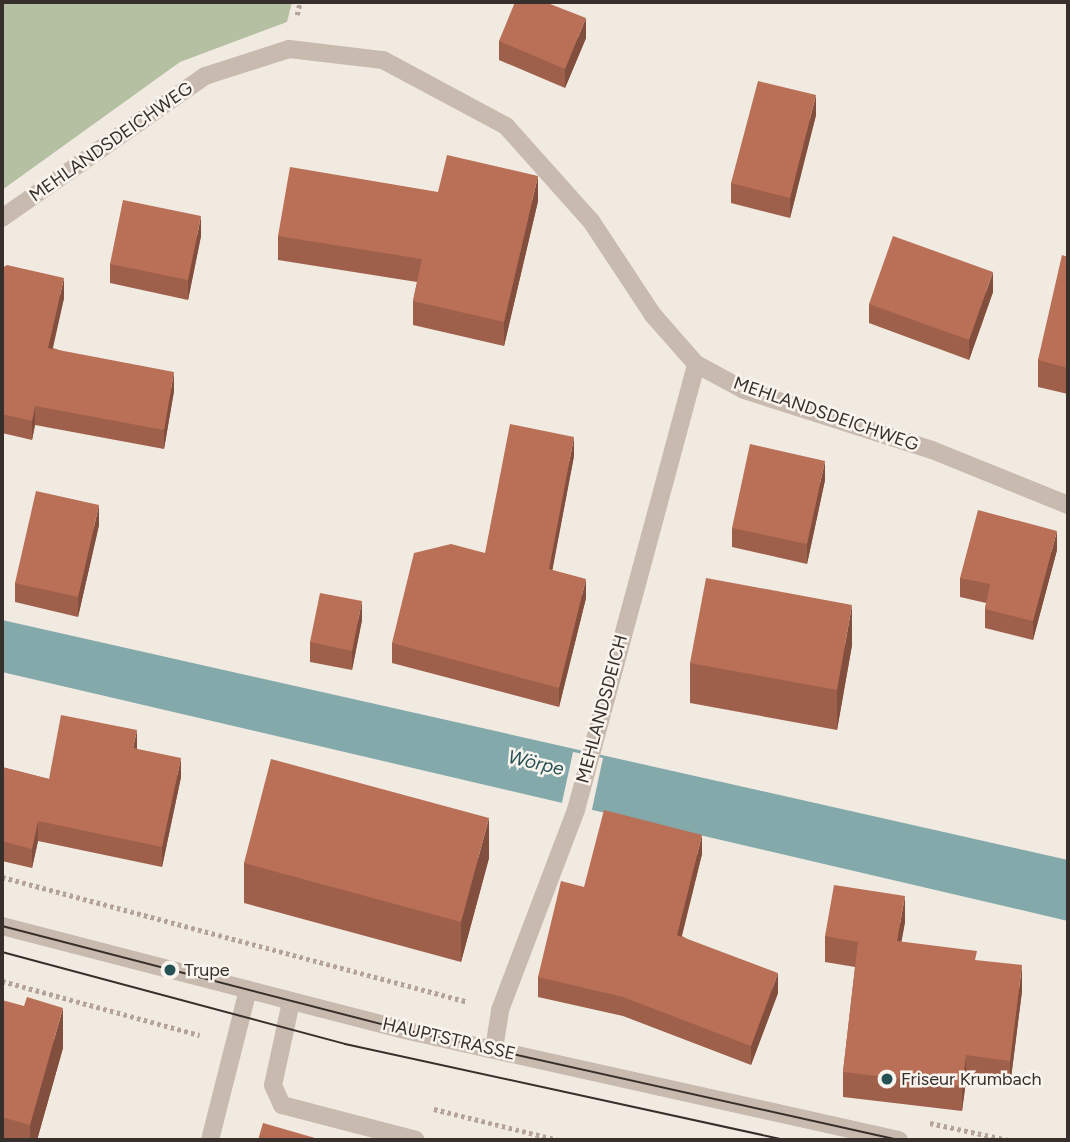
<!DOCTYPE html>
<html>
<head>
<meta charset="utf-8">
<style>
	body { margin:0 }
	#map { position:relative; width:1070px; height:1142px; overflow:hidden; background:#f1eae1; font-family:Figtree,sans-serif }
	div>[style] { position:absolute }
	.green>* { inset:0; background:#b5bfa2 }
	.water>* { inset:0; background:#83a9ab }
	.pier>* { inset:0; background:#f1eae1 }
	.path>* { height:4.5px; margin-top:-2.25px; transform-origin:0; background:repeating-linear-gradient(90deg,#b4a498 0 3.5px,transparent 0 7px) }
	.service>* { height:18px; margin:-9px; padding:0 9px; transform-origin:9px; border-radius:9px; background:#c8baae }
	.minor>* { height:18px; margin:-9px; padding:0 9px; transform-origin:9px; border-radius:9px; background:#c8baae }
	.tertiary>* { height:18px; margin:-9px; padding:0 9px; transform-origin:9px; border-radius:9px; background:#c8baae }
	.tram>* { height:2px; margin:-1px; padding:0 1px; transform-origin:1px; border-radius:1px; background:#372f2b }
	.wall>* { inset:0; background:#9f604b }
	.shaded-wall>* { inset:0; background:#824e3d }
	.building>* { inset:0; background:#b97057 }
	.dots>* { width:19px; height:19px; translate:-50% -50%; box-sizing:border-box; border:4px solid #f9f4ed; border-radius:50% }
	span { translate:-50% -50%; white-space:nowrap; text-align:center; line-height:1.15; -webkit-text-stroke:5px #f9f4ed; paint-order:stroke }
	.street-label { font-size:18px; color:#372f2b }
	.poi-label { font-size:18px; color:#372f2b }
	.left { translate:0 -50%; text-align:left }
	.water-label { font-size:19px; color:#255155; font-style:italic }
	.frame { position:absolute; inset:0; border:4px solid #372f2b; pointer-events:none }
</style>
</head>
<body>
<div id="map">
	<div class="green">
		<div style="clip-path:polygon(2px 2px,292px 2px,287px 22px,180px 62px,2px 190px)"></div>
	</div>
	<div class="water">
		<div style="clip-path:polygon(2px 620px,1068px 860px,1068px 921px,2px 672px)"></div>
	</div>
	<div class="pier">
		<div style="clip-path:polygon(573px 752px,603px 758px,591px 814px,561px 807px)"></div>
	</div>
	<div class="path">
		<div style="left:297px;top:15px;width:13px;rotate:-77deg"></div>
		<div style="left:2px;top:877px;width:482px;rotate:15deg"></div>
		<div style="left:2px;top:981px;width:205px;rotate:15.3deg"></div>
		<div style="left:434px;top:1109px;width:128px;rotate:14deg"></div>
		<div style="left:930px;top:1123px;width:80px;rotate:12.3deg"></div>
	</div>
	<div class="service">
		<div style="left:291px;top:1002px;width:85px;rotate:102.2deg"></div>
		<div style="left:273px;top:1085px;width:22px;rotate:66deg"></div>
		<div style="left:282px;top:1105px;width:138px;rotate:14.6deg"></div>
		<div style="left:210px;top:1140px;width:155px;rotate:-75.8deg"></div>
	</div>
	<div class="minor">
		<div style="left:2px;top:218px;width:248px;rotate:-35deg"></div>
		<div style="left:205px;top:76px;width:88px;rotate:-17.8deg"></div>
		<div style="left:289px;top:49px;width:95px;rotate:6.7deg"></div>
		<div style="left:383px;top:60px;width:140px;rotate:28.2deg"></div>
		<div style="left:506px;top:126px;width:127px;rotate:48.2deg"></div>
		<div style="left:591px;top:221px;width:113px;rotate:56.6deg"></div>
		<div style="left:653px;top:315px;width:65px;rotate:48.7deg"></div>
		<div style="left:696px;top:364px;width:55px;rotate:28.4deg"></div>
		<div style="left:744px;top:390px;width:197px;rotate:17.7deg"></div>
		<div style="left:932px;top:450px;width:147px;rotate:22deg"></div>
		<div style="left:494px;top:1049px;width:39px;rotate:-81deg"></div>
		<div style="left:500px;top:1010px;width:214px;rotate:-69.2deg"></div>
		<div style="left:576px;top:810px;width:462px;rotate:-74.9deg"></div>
	</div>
	<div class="tertiary">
		<div style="left:2px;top:926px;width:411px;rotate:14.5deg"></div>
		<div style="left:400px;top:1029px;width:511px;rotate:12.54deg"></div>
	</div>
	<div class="tram">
		<div style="left:2px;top:926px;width:411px;rotate:14.5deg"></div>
		<div style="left:400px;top:1029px;width:511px;rotate:12.54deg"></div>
		<div style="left:2px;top:952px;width:355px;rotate:15deg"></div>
		<div style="left:345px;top:1044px;width:449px;rotate:12.3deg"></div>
	</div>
	<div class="wall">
		<div style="clip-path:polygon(586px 38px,565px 88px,499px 60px,499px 41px)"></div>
		<div style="clip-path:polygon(816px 115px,790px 218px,731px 203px,731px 183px)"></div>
		<div style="clip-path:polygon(438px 192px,538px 201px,504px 346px,413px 325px,413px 301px,417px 282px,278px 260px,278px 236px)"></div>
		<div style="clip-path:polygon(201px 236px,188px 300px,110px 283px,110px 264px)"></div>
		<div style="clip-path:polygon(1068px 257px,1068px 394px,1038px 387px,1038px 360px)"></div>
		<div style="clip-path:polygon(2px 268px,64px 298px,53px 348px,174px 391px,164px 449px,35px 425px,32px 440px,2px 433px)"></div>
		<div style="clip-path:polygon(993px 292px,969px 360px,869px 323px,869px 304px)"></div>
		<div style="clip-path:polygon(574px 456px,552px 570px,586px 598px,559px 707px,392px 663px,392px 643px,485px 553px)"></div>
		<div style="clip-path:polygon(825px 480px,807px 564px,732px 547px,732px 528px)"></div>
		<div style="clip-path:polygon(99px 525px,78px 617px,15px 602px,15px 583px)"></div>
		<div style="clip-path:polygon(1057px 550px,1033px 640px,985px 628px,985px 609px,986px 603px,960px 597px,960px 578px)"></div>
		<div style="clip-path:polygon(362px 620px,352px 670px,310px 662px,310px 642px)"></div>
		<div style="clip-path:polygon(852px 645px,837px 730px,690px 703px,690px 663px)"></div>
		<div style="clip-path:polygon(137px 749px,181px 777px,162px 867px,38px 841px,32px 868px,2px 861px,2px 767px,49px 779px)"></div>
		<div style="clip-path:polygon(702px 854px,682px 936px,778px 993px,751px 1065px,623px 1016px,538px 997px,538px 977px,584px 887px)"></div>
		<div style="clip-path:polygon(489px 858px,461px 962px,244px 903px,244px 863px)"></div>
		<div style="clip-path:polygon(905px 922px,901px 942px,977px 961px,1022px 991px,1010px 1086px,966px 1081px,962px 1111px,843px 1097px,843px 1072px,855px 967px,825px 962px,825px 936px)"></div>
		<div style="clip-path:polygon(2px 1000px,63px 1048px,37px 1140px,2px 1140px)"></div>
	</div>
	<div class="shaded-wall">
		<div style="clip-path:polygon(586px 18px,586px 38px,565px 88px,565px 69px)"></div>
		<div style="clip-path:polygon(816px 95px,816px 115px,790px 218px,790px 198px)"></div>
		<div style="clip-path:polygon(538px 176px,538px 201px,504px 346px,504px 322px)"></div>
		<div style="clip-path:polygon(201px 216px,201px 236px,188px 300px,188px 280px)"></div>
		<div style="clip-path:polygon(993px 272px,993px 292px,969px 360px,969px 340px)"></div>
		<div style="clip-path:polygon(64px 278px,64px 298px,48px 367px,48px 348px)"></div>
		<div style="clip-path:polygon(174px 372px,174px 391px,164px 449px,164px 430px)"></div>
		<div style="clip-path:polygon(35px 406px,35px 425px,32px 440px,32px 421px)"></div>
		<div style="clip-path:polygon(574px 437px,574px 456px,549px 588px,549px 569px)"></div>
		<div style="clip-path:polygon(825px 461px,825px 480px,807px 564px,807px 544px)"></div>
		<div style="clip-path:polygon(99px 505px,99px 525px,78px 617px,78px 597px)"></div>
		<div style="clip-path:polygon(1057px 531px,1057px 550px,1033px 640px,1033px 621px)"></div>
		<div style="clip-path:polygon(586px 579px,586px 598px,559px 707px,559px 688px)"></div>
		<div style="clip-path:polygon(362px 601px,362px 620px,352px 670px,352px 651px)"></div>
		<div style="clip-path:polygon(852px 605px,852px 645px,837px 730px,837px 690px)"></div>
		<div style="clip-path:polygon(137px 730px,137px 750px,133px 748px)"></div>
		<div style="clip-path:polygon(181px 758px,181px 777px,162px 867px,162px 847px)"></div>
		<div style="clip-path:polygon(489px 818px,489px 858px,461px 962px,461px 922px)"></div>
		<div style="clip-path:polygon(38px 821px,38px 841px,32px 868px,32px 849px)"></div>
		<div style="clip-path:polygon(702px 835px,702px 854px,677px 954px,677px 935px)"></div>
		<div style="clip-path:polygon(905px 896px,905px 922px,897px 967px,897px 941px)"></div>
		<div style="clip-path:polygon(1022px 965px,1022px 991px,1010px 1086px,1010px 1061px)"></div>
		<div style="clip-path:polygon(778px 973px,778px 993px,751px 1065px,751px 1046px)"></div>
		<div style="clip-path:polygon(63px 1008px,63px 1048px,37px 1140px,30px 1140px,30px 1125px)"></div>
		<div style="clip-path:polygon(966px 1055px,966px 1081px,962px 1111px,962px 1086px)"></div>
	</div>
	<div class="building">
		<div style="clip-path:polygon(515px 2px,545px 2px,586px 18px,565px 69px,499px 41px)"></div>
		<div style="clip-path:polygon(758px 81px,816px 95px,790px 198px,731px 183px)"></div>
		<div style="clip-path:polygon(447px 155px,538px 176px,504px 322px,413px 301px,422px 259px,278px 236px,290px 167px,438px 192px)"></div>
		<div style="clip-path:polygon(123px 200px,201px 216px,188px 280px,110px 264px)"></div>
		<div style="clip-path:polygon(893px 236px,993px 272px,969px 340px,869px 304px)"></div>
		<div style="clip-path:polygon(1062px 255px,1068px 257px,1068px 368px,1038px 360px)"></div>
		<div style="clip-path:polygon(7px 265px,64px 278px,48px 348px,174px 372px,164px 430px,35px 406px,32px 421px,2px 414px,2px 268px)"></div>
		<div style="clip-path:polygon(510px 424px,574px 437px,549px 569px,586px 579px,559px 688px,392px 643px,414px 553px,451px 544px,485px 553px)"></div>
		<div style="clip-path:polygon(750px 444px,825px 461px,807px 544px,732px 528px)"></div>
		<div style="clip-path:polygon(36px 491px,99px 505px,78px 597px,15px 583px)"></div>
		<div style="clip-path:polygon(978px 510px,1057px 531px,1033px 621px,985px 609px,990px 584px,960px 578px)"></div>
		<div style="clip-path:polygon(706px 578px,852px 605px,837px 690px,690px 663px)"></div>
		<div style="clip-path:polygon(320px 593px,362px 601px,352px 651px,310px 642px)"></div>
		<div style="clip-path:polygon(61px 715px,137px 730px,133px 748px,181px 758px,162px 847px,38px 821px,32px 849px,2px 841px,2px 767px,49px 779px)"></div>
		<div style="clip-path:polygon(271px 759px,489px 818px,461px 922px,244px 863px)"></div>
		<div style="clip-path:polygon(604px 810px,702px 835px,677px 935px,778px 973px,751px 1046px,623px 997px,538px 977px,561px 881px,584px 887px)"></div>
		<div style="clip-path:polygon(834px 885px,905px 896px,897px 941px,977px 951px,975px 960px,1022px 965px,1010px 1061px,966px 1055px,962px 1086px,843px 1072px,858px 942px,825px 936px)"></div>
		<div style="clip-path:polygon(27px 997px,63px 1008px,30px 1125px,2px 1117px,2px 1000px,24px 1006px)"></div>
		<div style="clip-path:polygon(263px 1123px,322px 1140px,258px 1140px)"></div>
	</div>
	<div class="dots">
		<div style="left:170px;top:970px;background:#255155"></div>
		<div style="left:887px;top:1079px;background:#255155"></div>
	</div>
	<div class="street-label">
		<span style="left:111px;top:142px;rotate:-35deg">MEHLANDSDEICHWEG</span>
		<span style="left:826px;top:414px;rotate:19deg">MEHLANDSDEICHWEG</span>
		<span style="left:602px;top:709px;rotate:-75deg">MEHLANDSDEICH</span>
		<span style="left:449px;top:1039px;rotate:13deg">HAUPTSTRASSE</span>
	</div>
	<div class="poi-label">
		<span class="left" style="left:184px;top:970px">Trupe</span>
		<span class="left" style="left:901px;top:1079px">Friseur Krumbach</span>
	</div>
	<div class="water-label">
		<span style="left:536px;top:763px;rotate:13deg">Wörpe</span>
	</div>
	<div class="frame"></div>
</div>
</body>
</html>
